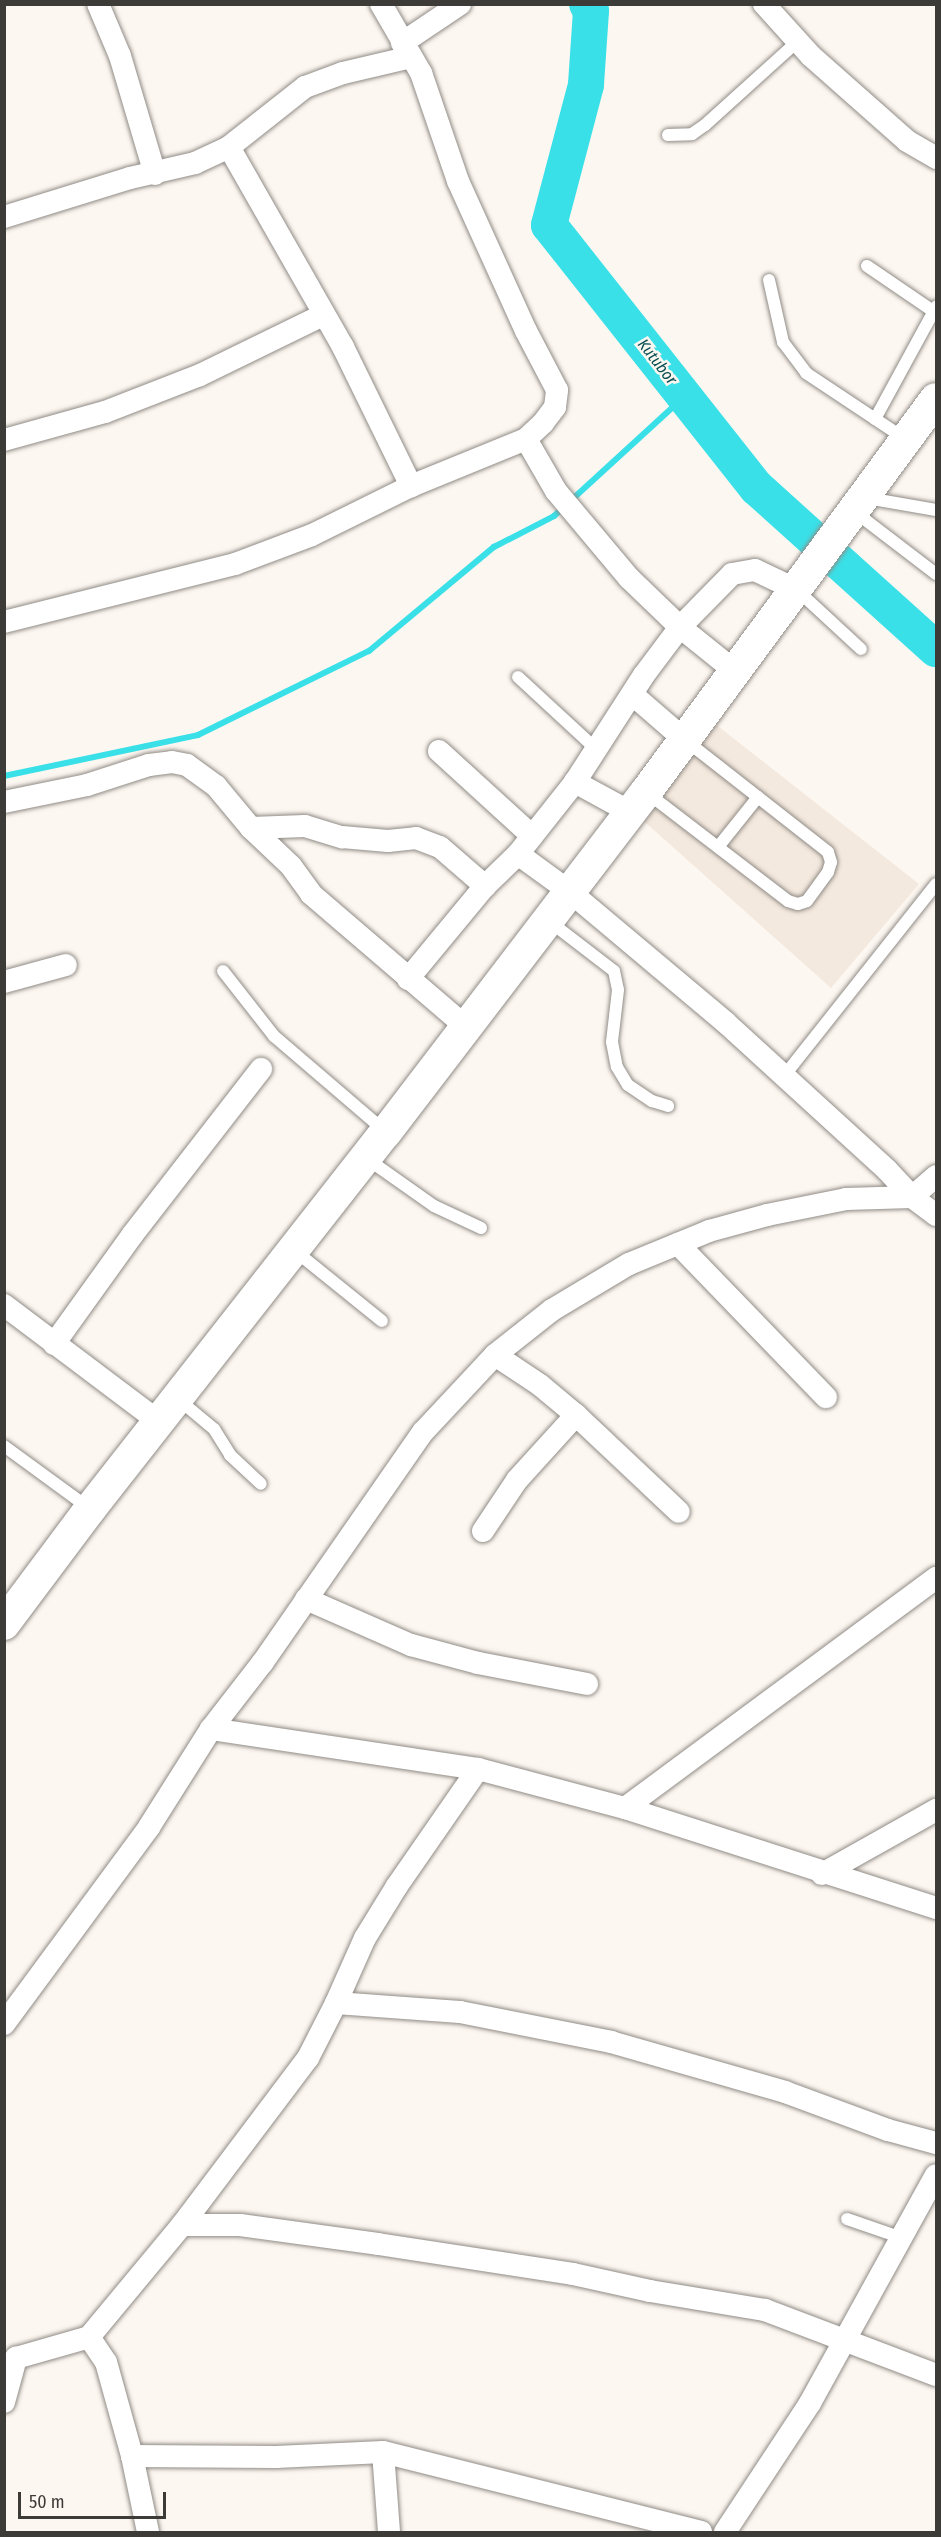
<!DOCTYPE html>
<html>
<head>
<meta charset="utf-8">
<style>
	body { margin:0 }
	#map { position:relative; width:941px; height:2537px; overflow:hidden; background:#fdf7f1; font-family:"Fira Sans Condensed",sans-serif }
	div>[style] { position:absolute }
	.built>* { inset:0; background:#f4e9de }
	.stream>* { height:6px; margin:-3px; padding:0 3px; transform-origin:3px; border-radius:3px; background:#3ae0e7 }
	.river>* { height:36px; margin:-18px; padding:0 18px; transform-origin:18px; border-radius:18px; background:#3ae0e7 }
	.roads { filter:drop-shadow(0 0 2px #908b86) drop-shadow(0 0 2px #908b86) }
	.lane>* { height:12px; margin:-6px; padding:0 6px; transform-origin:6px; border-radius:6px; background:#fff }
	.street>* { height:22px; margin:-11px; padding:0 11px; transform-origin:11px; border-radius:11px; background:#fff }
	.secondary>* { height:32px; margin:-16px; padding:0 16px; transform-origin:16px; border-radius:16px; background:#fff }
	span { translate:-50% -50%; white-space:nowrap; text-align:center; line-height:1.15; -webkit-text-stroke:5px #fdf7f1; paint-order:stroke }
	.water-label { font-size:16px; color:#095053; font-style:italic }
	.frame { position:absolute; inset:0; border:6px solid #3d3b38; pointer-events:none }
	.scale { position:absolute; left:18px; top:2492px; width:148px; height:27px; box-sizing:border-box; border:3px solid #3d3b38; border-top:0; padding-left:8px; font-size:18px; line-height:21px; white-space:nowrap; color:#3d3b38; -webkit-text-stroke:4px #fdf7f1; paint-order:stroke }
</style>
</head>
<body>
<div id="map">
	<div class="built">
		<div style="clip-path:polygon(714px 723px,919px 884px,831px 988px,637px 815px)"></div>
	</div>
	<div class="stream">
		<div style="left:4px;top:776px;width:198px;rotate:-11.9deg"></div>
		<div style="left:198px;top:735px;width:191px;rotate:-26.2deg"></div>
		<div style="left:369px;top:651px;width:163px;rotate:-39.8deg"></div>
		<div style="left:494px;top:547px;width:68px;rotate:-27.3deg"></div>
		<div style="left:554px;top:516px;width:178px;rotate:-42.5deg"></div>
	</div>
	<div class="river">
		<div style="left:587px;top:4px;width:8px;rotate:60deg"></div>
		<div style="left:591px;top:11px;width:74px;rotate:93.9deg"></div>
		<div style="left:586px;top:85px;width:145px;rotate:104.8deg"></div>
		<div style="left:549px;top:225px;width:335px;rotate:51.7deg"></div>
		<div style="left:757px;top:488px;width:241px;rotate:42deg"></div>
	</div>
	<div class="roads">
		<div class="lane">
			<div style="left:668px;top:135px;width:24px;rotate:-2deg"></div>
			<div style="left:692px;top:134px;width:16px;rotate:-35deg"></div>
			<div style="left:705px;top:125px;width:124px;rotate:-42.1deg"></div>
			<div style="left:867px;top:266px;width:83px;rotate:34.3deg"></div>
			<div style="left:769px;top:280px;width:64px;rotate:77.3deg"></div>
			<div style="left:783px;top:342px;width:39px;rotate:53deg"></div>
			<div style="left:806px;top:373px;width:121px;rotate:33.6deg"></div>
			<div style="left:875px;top:419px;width:128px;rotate:-61.4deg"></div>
			<div style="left:867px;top:498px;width:70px;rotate:9.9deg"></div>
			<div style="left:855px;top:512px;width:102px;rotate:37.4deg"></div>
			<div style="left:797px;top:590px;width:87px;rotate:42.7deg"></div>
			<div style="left:518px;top:677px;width:105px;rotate:42.7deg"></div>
			<div style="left:646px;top:792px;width:179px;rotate:37.5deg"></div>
			<div style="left:788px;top:901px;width:10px;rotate:17deg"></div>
			<div style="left:798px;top:904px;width:9px;rotate:-18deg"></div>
			<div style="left:807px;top:901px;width:36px;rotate:-54deg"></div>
			<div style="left:828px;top:872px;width:10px;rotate:-73deg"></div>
			<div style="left:831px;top:862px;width:10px;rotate:-107deg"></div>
			<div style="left:828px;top:852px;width:182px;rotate:-141.9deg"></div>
			<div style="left:718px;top:847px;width:64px;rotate:-51.3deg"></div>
			<div style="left:549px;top:921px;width:82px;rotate:37.6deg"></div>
			<div style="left:614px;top:971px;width:19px;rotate:78deg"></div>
			<div style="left:618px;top:990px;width:52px;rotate:96.6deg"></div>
			<div style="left:612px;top:1042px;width:25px;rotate:79deg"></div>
			<div style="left:617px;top:1067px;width:21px;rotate:59deg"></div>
			<div style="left:628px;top:1085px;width:29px;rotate:34deg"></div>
			<div style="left:652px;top:1101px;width:17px;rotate:17deg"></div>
			<div style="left:223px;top:971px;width:83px;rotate:51.9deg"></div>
			<div style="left:274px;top:1036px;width:146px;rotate:40.6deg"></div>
			<div style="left:784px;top:1076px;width:245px;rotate:-51.6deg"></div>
			<div style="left:366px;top:1158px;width:83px;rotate:35.2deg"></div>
			<div style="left:434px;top:1206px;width:52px;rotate:25.1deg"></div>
			<div style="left:294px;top:1250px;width:113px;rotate:38.9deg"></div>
			<div style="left:178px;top:1399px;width:47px;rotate:39.8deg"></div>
			<div style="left:214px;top:1429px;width:31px;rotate:58deg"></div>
			<div style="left:230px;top:1455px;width:42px;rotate:43.1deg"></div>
			<div style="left:4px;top:1446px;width:107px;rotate:36.2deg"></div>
			<div style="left:847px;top:2219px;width:58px;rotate:19.1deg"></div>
		</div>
		<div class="street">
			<div style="left:98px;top:4px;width:56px;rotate:67.1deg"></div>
			<div style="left:120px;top:56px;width:123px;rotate:73.5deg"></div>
			<div style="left:764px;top:4px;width:70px;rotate:47.9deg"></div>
			<div style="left:811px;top:56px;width:128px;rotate:41.5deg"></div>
			<div style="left:907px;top:141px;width:34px;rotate:30deg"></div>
			<div style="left:402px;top:43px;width:70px;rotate:-33.9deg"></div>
			<div style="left:229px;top:147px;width:230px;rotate:60.3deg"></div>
			<div style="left:343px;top:347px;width:155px;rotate:63.9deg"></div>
			<div style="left:4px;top:217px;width:132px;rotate:-17.2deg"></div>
			<div style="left:130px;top:178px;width:67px;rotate:-13deg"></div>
			<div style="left:195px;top:163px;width:38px;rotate:-25deg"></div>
			<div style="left:229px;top:147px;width:97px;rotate:-38.3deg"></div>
			<div style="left:305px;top:87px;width:40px;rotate:-20.2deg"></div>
			<div style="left:343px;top:73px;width:70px;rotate:-13.2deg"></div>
			<div style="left:526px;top:439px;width:60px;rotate:60deg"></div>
			<div style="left:556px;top:491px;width:114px;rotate:50deg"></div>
			<div style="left:629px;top:578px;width:71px;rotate:43.9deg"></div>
			<div style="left:680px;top:627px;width:72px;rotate:38.8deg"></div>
			<div style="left:4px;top:440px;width:105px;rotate:-15.5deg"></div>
			<div style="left:105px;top:412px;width:102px;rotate:-21.3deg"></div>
			<div style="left:200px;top:375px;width:137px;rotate:-26deg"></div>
			<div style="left:4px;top:622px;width:238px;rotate:-14.1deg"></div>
			<div style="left:235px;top:564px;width:82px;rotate:-20.6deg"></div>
			<div style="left:312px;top:535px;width:110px;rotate:-26.3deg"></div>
			<div style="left:411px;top:486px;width:124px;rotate:-22.2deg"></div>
			<div style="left:526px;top:439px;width:23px;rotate:-43deg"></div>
			<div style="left:543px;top:423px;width:20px;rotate:-53deg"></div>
			<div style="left:555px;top:407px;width:17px;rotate:-83deg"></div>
			<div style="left:557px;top:390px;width:67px;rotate:-117.7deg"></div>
			<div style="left:526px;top:331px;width:165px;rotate:-114.4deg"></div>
			<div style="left:458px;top:181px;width:114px;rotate:-108.9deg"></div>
			<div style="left:421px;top:73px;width:80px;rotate:-120.1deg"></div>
			<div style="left:633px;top:695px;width:69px;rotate:40.9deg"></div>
			<div style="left:439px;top:751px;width:126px;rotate:42.4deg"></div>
			<div style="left:4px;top:802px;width:85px;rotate:-11.6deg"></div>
			<div style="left:87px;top:785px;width:65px;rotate:-17.9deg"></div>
			<div style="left:149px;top:765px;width:23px;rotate:-7deg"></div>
			<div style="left:172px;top:762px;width:15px;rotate:11deg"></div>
			<div style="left:187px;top:765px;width:36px;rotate:36deg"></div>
			<div style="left:216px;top:786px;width:55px;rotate:50.2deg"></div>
			<div style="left:251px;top:828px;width:55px;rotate:43.5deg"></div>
			<div style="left:291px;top:866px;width:34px;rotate:54deg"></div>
			<div style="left:311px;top:894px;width:204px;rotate:40.6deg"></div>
			<div style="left:630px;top:812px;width:63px;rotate:-151.4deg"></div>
			<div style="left:575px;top:782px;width:127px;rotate:-57.2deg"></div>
			<div style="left:644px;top:675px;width:60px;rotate:-53.1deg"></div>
			<div style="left:680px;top:627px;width:74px;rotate:-45.5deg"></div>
			<div style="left:732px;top:574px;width:23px;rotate:-10deg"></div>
			<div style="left:755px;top:570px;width:47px;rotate:25.5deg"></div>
			<div style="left:251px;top:828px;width:54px;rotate:-2.1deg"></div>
			<div style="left:305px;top:826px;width:39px;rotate:17deg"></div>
			<div style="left:342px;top:837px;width:46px;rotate:5deg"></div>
			<div style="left:388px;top:841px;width:28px;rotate:-6deg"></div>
			<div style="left:416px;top:838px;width:26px;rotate:21deg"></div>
			<div style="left:440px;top:847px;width:60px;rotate:40.9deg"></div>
			<div style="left:518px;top:854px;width:63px;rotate:36deg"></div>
			<div style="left:569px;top:891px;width:204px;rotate:40deg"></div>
			<div style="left:725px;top:1022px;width:219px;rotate:42.4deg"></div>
			<div style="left:887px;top:1170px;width:37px;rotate:47deg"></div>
			<div style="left:912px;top:1197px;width:30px;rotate:37deg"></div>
			<div style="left:408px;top:979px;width:121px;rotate:-50.4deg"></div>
			<div style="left:485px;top:886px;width:46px;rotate:-44.1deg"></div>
			<div style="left:518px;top:854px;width:92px;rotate:-51.6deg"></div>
			<div style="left:4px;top:982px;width:64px;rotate:-15.3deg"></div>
			<div style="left:678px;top:1244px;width:213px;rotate:46deg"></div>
			<div style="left:4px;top:1305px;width:194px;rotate:37deg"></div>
			<div style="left:54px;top:1344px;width:135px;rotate:-54.3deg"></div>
			<div style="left:133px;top:1234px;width:209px;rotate:-52.2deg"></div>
			<div style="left:495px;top:1355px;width:54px;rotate:33.7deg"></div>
			<div style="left:540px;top:1385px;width:47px;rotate:39.8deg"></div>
			<div style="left:576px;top:1415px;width:141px;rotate:43.3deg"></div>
			<div style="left:483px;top:1531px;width:61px;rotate:-56.3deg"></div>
			<div style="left:517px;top:1480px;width:88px;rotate:-47.8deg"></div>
			<div style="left:306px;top:1599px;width:115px;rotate:23.7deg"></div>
			<div style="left:411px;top:1645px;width:69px;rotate:15deg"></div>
			<div style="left:478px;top:1663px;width:111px;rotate:10.9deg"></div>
			<div style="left:211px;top:1729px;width:270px;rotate:8.5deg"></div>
			<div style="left:478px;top:1769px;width:152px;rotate:14.9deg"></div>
			<div style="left:625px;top:1808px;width:327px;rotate:17.8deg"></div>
			<div style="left:625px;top:1808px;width:387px;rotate:-36.5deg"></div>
			<div style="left:822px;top:1874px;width:131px;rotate:-29.3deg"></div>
			<div style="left:336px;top:2003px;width:124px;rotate:4.2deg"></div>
			<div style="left:460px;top:2012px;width:154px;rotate:11.2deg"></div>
			<div style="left:611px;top:2042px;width:181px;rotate:16deg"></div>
			<div style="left:785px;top:2092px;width:110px;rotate:20.3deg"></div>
			<div style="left:888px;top:2130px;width:50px;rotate:15.2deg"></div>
			<div style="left:4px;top:2024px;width:245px;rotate:-53.6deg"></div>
			<div style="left:149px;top:1827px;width:116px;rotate:-57.7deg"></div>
			<div style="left:211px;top:1729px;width:85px;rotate:-52.2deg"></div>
			<div style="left:263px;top:1662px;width:280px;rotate:-55.2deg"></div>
			<div style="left:423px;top:1432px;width:105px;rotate:-46.9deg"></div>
			<div style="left:495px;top:1355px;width:73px;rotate:-38.3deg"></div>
			<div style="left:552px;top:1310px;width:90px;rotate:-30.9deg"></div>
			<div style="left:629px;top:1264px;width:87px;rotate:-22.4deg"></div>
			<div style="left:709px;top:1231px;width:60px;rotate:-15.4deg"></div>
			<div style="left:767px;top:1215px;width:81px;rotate:-11.4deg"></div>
			<div style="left:846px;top:1199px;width:66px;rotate:-1.7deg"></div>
			<div style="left:912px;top:1197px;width:32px;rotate:-41deg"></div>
			<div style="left:182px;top:2225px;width:58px"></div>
			<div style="left:240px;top:2225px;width:139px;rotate:7.8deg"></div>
			<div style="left:378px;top:2244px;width:197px;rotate:8.7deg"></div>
			<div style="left:573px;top:2274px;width:79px;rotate:12.4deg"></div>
			<div style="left:650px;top:2291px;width:117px;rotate:9.4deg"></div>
			<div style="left:765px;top:2310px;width:183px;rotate:20.8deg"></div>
			<div style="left:89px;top:2337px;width:146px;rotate:-50.3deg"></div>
			<div style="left:182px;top:2225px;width:209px;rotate:-53deg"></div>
			<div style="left:308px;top:2058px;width:62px;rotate:-63deg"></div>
			<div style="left:336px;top:2003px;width:71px;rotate:-66deg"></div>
			<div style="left:365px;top:1938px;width:61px;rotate:-58.4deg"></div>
			<div style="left:397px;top:1886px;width:142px;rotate:-55.3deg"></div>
			<div style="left:4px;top:2402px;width:46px;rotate:-74.7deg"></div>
			<div style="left:16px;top:2358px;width:76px;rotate:-16deg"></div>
			<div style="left:89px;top:2337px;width:30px;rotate:56deg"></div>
			<div style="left:106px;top:2362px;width:98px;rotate:74.5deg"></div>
			<div style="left:132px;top:2456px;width:78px;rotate:78.1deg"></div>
			<div style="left:383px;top:2452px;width:80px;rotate:85.7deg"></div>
			<div style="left:132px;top:2456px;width:144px;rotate:0.4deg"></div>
			<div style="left:276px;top:2457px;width:107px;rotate:-2.7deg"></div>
			<div style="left:383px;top:2452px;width:328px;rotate:14.1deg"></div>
			<div style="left:725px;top:2532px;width:154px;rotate:-56.6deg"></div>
			<div style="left:810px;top:2403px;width:260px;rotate:-61.1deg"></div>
		</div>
		<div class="secondary">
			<div style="left:4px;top:1624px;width:144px;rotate:-53.2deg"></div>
			<div style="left:90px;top:1509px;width:479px;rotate:-51.9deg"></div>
			<div style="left:386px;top:1132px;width:428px;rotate:-52.6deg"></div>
			<div style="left:646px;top:792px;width:488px;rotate:-53.6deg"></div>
		</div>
	</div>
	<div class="water-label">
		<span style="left:657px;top:362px;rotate:52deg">Kutubor</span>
	</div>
	<div class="frame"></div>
	<div class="scale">50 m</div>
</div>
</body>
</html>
